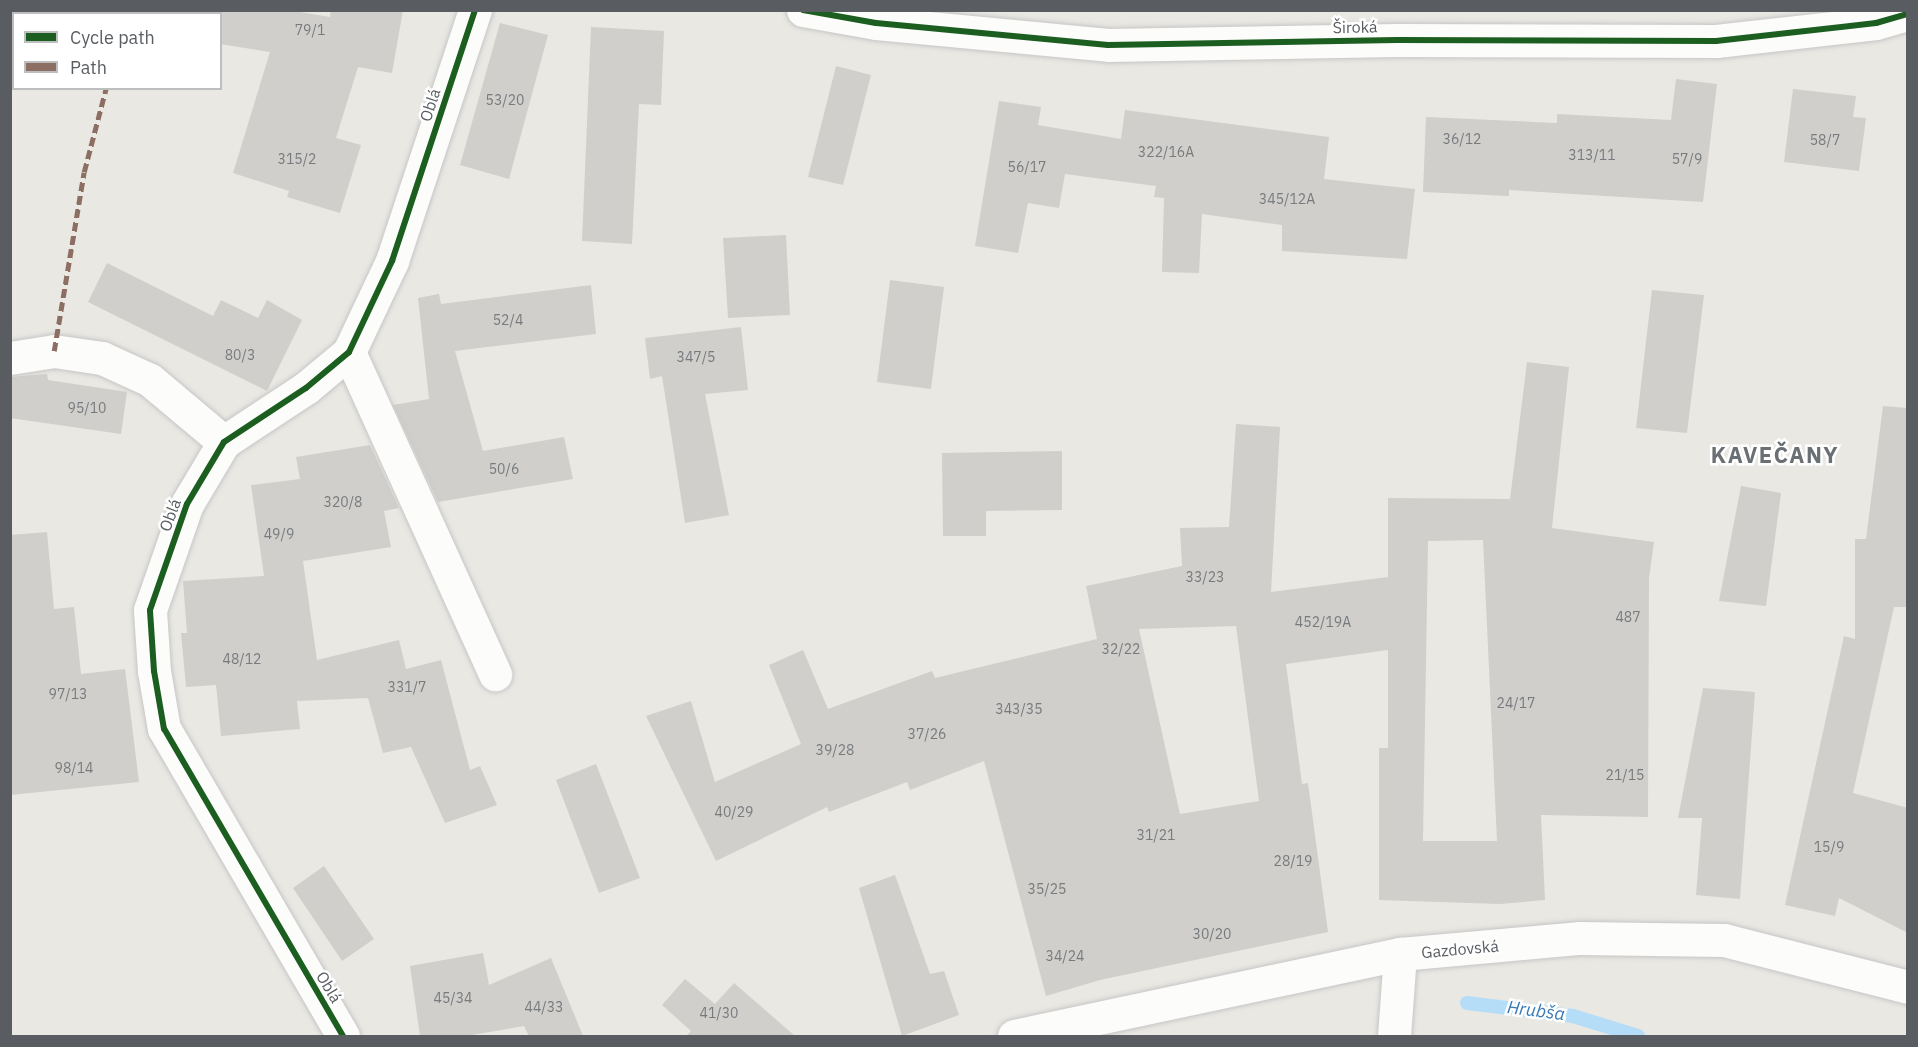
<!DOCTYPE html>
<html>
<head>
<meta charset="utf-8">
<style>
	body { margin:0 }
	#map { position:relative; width:1918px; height:1047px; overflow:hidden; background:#eae8e3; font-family:"IBM Plex Sans",sans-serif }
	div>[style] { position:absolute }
	.stream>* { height:14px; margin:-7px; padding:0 7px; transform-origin:7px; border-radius:7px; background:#b5ddf7 }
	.building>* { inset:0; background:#d0cfcc }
	.roads { filter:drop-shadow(0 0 2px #c6c6c6) drop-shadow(0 0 2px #c6c6c6) }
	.minor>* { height:33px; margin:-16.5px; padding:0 16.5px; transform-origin:16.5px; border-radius:16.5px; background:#fcfcfb }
	.quiet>* { height:4.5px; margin-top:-2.25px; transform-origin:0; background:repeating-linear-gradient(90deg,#8d6e63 0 9px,transparent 0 13.5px) }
	.cycleway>* { height:6px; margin:-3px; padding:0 3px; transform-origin:3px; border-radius:3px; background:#1b5e20 }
	span { translate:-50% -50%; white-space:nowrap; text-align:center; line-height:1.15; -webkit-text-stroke:5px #fff; paint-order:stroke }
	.number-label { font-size:14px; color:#787b7e }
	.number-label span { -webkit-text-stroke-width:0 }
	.street-label { font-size:16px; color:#595d62 }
	.water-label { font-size:18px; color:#3879b5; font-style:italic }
	.district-label { font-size:22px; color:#6a6f74; font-weight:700; letter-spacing:1.5px }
	.frame { position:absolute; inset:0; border:12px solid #595d62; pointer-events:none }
	.legend { position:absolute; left:12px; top:12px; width:210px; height:78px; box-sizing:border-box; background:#fff; border:2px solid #bdbec0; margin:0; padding:8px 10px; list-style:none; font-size:18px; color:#595d62 }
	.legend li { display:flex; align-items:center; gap:12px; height:30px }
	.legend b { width:30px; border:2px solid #bdbec0 }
</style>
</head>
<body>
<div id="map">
	<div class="stream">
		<div style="left:1467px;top:1003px;width:107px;rotate:7deg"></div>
		<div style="left:1573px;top:1016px;width:68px;rotate:17.1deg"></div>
	</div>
	<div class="building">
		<div style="clip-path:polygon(220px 10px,288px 10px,330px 17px,331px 10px,403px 10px,392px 73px,358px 67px,336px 138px,361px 145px,340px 213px,287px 197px,289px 191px,233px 173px,270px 52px,220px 44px)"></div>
		<div style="clip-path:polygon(500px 23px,548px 35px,509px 179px,460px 165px)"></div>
		<div style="clip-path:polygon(591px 27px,664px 31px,661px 105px,639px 104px,632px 244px,582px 241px)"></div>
		<div style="clip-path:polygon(836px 66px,871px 75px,843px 185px,808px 177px)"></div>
		<div style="clip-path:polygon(1676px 79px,1717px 84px,1703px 202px,1509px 190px,1509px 196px,1423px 192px,1426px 117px,1557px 123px,1557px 114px,1671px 120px)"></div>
		<div style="clip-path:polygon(1793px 89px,1856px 96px,1853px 117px,1866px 118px,1859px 171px,1784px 162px)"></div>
		<div style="clip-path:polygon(999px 101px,1041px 107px,1038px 125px,1121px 139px,1125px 110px,1329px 137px,1324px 179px,1415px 189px,1407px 259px,1282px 251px,1282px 225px,1202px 214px,1199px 273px,1162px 272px,1164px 198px,1154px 197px,1156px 186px,1065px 174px,1059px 208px,1028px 203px,1018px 253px,975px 246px)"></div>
		<div style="clip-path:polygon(786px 235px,790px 315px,728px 318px,723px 238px)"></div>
		<div style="clip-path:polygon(107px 263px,213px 316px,221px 300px,258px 318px,267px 300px,302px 320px,267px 391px,88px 302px)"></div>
		<div style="clip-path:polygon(890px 280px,944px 287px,931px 389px,877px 382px)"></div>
		<div style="clip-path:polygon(591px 285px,596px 334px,455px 351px,483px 451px,564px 437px,573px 479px,438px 502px,393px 405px,429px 399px,418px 298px,439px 294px,441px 304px)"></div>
		<div style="clip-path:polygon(1652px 290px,1704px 295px,1687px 433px,1636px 428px)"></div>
		<div style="clip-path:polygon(741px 327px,748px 390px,705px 394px,729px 515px,685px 523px,662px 376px,650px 379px,645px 338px)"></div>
		<div style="clip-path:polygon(evenodd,1527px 362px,1569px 367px,1552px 528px,1654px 542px,1649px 578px,1648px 817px,1541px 815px,1545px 900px,1500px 904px,1379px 900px,1379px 748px,1388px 748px,1388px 650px,1286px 664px,1302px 784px,1308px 783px,1328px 932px,1100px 980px,1046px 996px,984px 761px,910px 790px,907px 782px,829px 812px,827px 807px,716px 861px,646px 716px,691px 701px,715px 782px,801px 744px,769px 665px,803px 650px,828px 709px,932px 671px,935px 678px,1097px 639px,1086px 586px,1182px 566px,1180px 528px,1229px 527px,1236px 424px,1280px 427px,1271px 592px,1388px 577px,1388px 498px,1510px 499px,1527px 362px,1483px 540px,1497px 841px,1423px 841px,1428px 541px,1483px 540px,1527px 362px,1236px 626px,1259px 801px,1180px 814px,1139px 629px,1236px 626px)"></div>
		<div style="clip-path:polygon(47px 374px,48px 380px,127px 392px,121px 434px,10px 418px,10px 377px)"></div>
		<div style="clip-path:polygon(1883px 406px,1908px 408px,1908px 607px,1894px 607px,1853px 793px,1908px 808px,1908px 933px,1839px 898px,1835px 916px,1785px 905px,1844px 636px,1855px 639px,1855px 539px,1866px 539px)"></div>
		<div style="clip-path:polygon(370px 445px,399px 508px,384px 511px,391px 547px,303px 561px,317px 660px,399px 640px,406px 669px,441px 660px,470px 770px,480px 766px,497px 805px,445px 823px,411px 747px,383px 753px,368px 698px,297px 701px,300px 729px,221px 736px,216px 685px,186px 687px,181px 633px,187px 633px,183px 581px,264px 576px,251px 485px,300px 479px,296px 457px)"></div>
		<div style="clip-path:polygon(1062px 451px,1062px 510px,986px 511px,986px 536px,943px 536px,942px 453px)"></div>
		<div style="clip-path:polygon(1741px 486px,1781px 493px,1766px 606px,1719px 601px)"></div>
		<div style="clip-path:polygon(47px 532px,54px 609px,74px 607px,81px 674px,125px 669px,139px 782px,10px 795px,10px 535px)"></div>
		<div style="clip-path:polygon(1703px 688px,1755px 692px,1740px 899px,1696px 895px,1702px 818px,1678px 818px)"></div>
		<div style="clip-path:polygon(596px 764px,640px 878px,599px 893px,556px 780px)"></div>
		<div style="clip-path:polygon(324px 866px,374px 939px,342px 961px,293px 888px)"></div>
		<div style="clip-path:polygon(895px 875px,930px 974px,944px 971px,959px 1015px,902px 1036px,859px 888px)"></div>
		<div style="clip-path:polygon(483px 953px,489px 985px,551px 958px,583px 1036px,529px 1036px,524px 1026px,466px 1036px,420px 1036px,410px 966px)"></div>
		<div style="clip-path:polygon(685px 979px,715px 1004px,734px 983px,795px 1036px,686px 1036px,691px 1031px,662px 1005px)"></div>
	</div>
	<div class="roads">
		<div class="minor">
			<div style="left:803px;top:10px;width:74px;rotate:10.1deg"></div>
			<div style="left:876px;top:23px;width:233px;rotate:5.4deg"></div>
			<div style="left:1108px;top:45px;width:289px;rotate:-1deg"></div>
			<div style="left:1397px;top:40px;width:319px;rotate:0.2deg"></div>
			<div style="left:1716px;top:41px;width:161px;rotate:-6.4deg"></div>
			<div style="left:1876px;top:23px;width:33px;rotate:-16deg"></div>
			<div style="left:349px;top:352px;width:354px;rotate:65.6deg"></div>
			<div style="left:10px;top:358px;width:45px;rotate:-9deg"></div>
			<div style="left:54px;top:351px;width:49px;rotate:8.3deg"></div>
			<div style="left:102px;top:358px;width:53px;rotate:24.6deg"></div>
			<div style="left:150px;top:380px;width:97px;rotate:40deg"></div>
			<div style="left:343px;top:1036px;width:355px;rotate:-120.2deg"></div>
			<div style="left:164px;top:729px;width:59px;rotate:-99.8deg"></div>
			<div style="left:154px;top:671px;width:61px;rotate:-93.8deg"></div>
			<div style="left:150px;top:610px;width:112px;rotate:-70.8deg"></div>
			<div style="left:187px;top:504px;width:72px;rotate:-59.2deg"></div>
			<div style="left:224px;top:442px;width:98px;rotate:-33.4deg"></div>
			<div style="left:306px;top:388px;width:56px;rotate:-39.9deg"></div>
			<div style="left:349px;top:352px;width:101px;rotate:-64.7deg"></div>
			<div style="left:392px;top:261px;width:264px;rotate:-71.7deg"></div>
			<div style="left:1014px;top:1036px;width:395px;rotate:-12deg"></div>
			<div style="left:1400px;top:954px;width:181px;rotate:-5.1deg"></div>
			<div style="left:1580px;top:938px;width:144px;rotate:0.8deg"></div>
			<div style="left:1724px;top:940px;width:190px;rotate:14.3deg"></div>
			<div style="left:1394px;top:1036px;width:82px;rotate:-85.8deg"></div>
		</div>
	</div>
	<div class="quiet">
		<div style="left:123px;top:14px;width:4px;rotate:-76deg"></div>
		<div style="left:54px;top:351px;width:181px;rotate:-80.5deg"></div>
		<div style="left:84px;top:172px;width:87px;rotate:-75.3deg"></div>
	</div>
	<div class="cycleway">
		<div style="left:803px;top:10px;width:74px;rotate:10.1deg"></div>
		<div style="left:876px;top:23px;width:233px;rotate:5.4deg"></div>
		<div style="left:1108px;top:45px;width:289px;rotate:-1deg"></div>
		<div style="left:1397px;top:40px;width:319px;rotate:0.2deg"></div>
		<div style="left:1716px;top:41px;width:161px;rotate:-6.4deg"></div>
		<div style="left:1876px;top:23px;width:33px;rotate:-16deg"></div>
		<div style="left:343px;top:1036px;width:355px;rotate:-120.2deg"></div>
		<div style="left:164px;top:729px;width:59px;rotate:-99.8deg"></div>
		<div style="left:154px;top:671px;width:61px;rotate:-93.8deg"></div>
		<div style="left:150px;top:610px;width:112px;rotate:-70.8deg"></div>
		<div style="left:187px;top:504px;width:72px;rotate:-59.2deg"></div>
		<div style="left:224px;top:442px;width:98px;rotate:-33.4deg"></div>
		<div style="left:306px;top:388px;width:56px;rotate:-39.9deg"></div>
		<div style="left:349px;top:352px;width:101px;rotate:-64.7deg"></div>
		<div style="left:392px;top:261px;width:264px;rotate:-71.7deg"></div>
	</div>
	<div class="number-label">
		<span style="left:310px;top:30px">79/1</span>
		<span style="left:505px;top:100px">53/20</span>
		<span style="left:1462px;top:139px">36/12</span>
		<span style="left:1825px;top:140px">58/7</span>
		<span style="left:1166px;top:152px">322/16A</span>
		<span style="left:1592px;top:155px">313/11</span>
		<span style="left:297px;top:159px">315/2</span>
		<span style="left:1687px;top:159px">57/9</span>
		<span style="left:1027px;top:167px">56/17</span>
		<span style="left:1287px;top:199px">345/12A</span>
		<span style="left:508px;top:320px">52/4</span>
		<span style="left:240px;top:355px">80/3</span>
		<span style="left:696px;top:357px">347/5</span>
		<span style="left:87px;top:408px">95/10</span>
		<span style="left:504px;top:469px">50/6</span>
		<span style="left:343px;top:502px">320/8</span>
		<span style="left:279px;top:534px">49/9</span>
		<span style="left:1205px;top:577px">33/23</span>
		<span style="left:1628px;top:617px">487</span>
		<span style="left:1323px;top:622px">452/19A</span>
		<span style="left:1121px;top:649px">32/22</span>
		<span style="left:242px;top:659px">48/12</span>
		<span style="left:407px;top:687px">331/7</span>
		<span style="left:68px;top:694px">97/13</span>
		<span style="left:1516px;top:703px">24/17</span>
		<span style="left:1019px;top:709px">343/35</span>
		<span style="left:927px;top:734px">37/26</span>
		<span style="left:835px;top:750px">39/28</span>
		<span style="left:74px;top:768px">98/14</span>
		<span style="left:1625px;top:775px">21/15</span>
		<span style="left:734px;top:812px">40/29</span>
		<span style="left:1156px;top:835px">31/21</span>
		<span style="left:1829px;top:847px">15/9</span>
		<span style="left:1293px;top:861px">28/19</span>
		<span style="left:1047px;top:889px">35/25</span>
		<span style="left:1212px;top:934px">30/20</span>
		<span style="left:1065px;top:956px">34/24</span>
		<span style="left:453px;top:998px">45/34</span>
		<span style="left:544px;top:1007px">44/33</span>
		<span style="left:719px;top:1013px">41/30</span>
	</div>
	<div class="street-label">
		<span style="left:1355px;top:27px;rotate:-1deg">Široká</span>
		<span style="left:430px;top:105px;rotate:-72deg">Oblá</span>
		<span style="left:170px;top:515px;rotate:-69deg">Oblá</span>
		<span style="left:1460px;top:949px;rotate:-5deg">Gazdovská</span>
		<span style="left:329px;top:987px;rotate:59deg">Oblá</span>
	</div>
	<div class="water-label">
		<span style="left:1536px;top:1011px;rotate:7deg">Hrubša</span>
	</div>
	<div class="district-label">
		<span style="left:1775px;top:455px">KAVEČANY</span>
	</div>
	<div class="frame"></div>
	<ul class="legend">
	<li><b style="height:8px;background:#1b5e20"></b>Cycle path</li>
	<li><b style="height:8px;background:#8d6e63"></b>Path</li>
	</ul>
</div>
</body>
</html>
